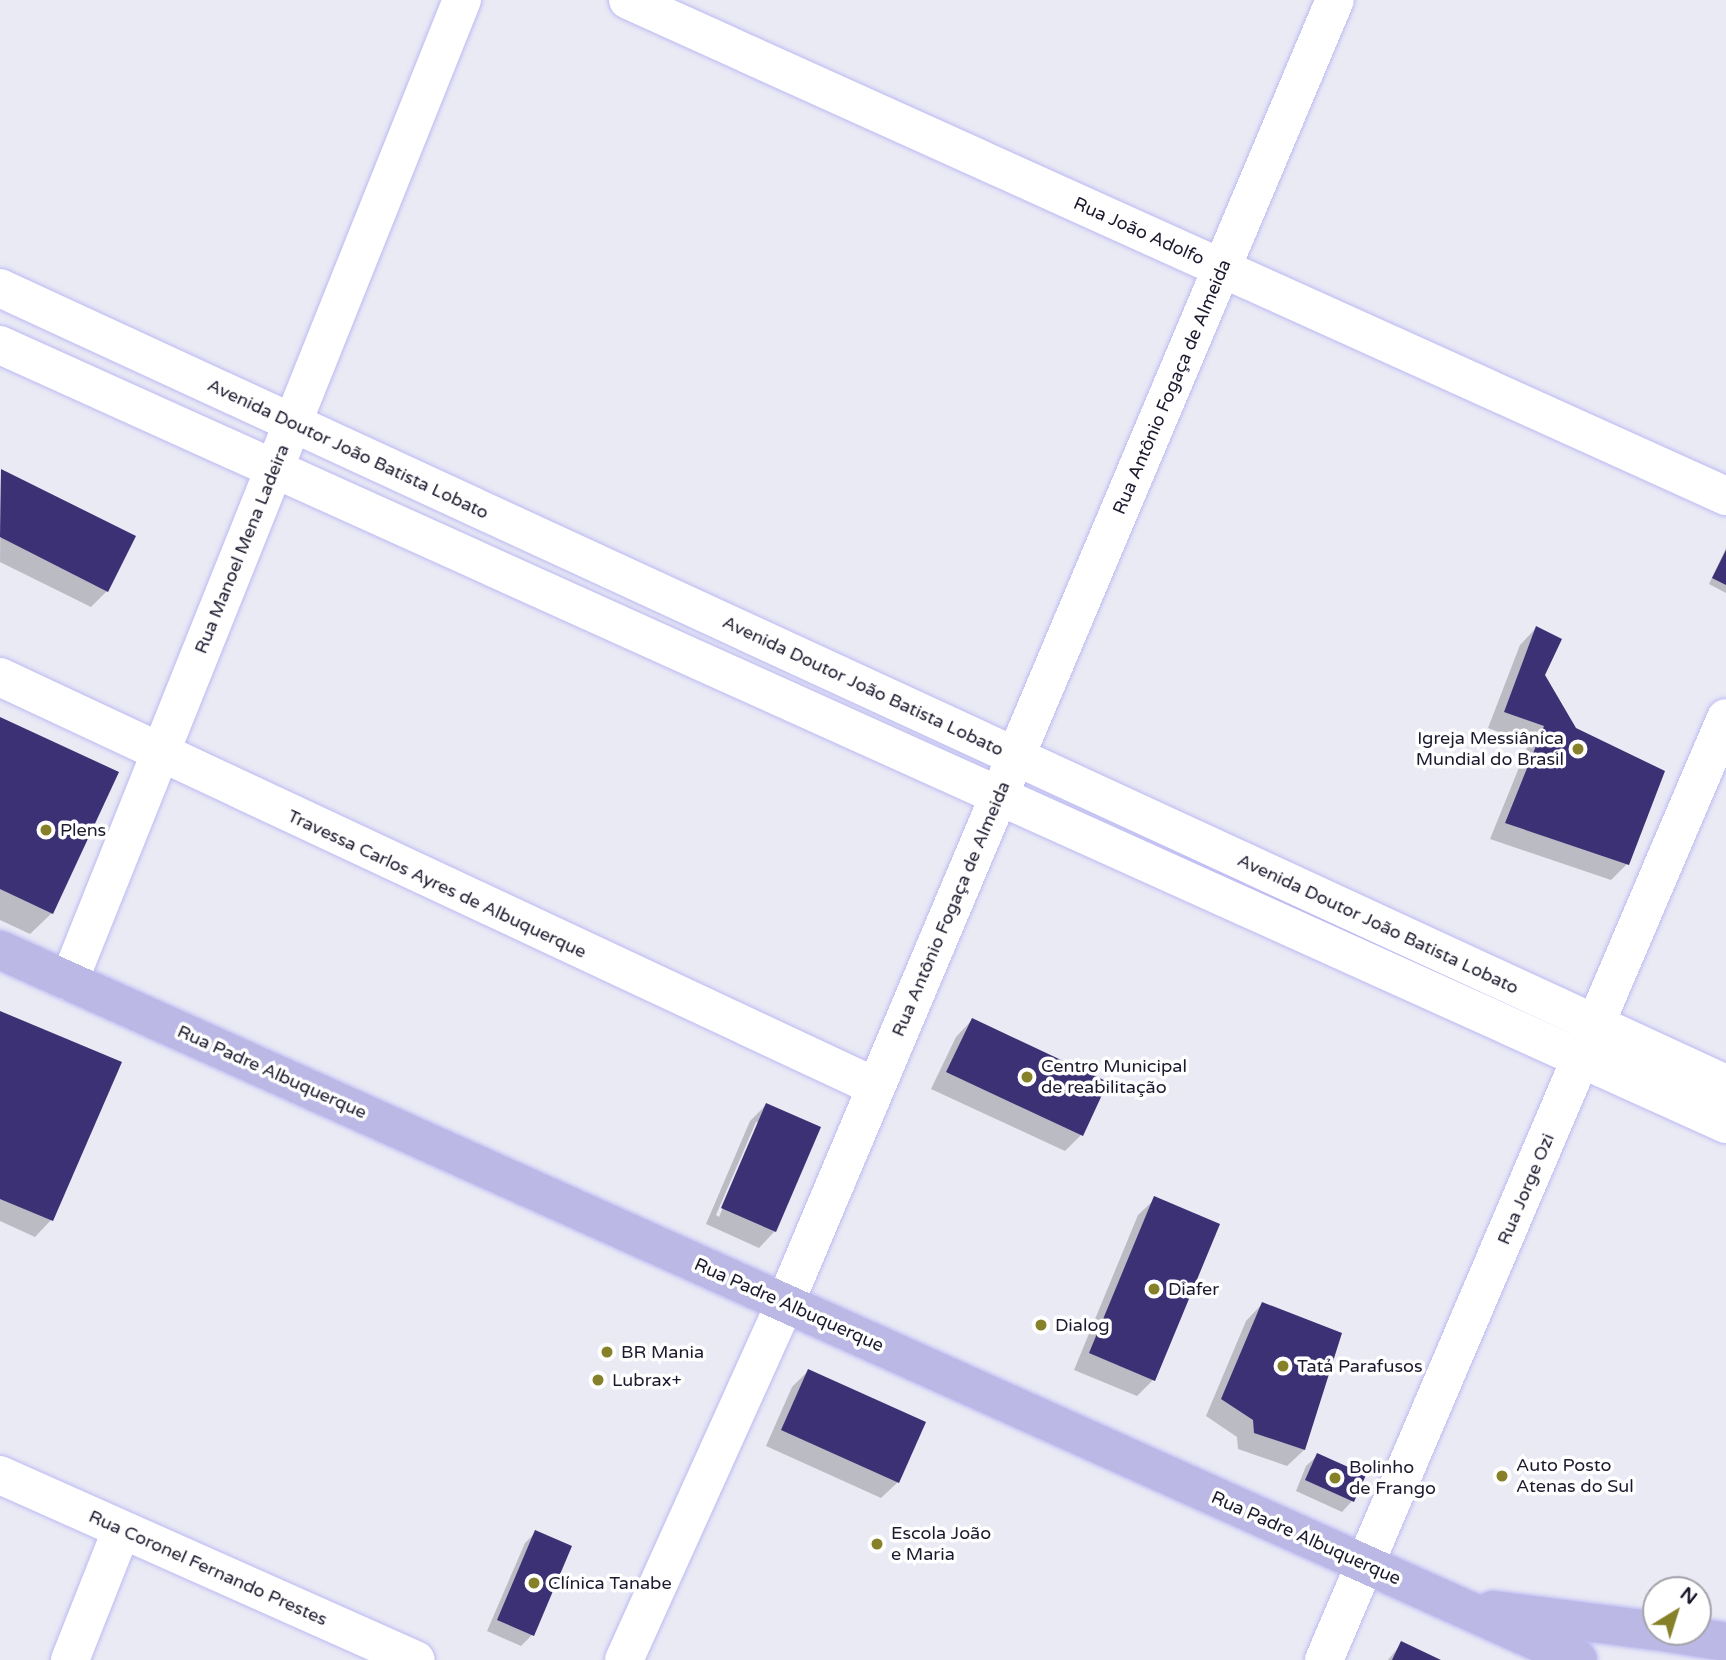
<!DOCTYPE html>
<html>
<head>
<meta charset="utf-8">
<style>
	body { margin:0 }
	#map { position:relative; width:1726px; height:1660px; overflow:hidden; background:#eaeaf5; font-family:"Varela Round",sans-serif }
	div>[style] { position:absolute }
	.shadow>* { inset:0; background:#0003 }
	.building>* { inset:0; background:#3c3175 }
	.roads { filter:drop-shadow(0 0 2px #bcbaf2) drop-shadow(0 0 2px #bcbaf2) }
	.street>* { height:38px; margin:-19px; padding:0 19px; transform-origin:19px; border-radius:19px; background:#fff }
	.primary>* { height:38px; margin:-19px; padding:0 19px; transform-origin:19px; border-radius:19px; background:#bcb8e5 }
	.dots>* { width:19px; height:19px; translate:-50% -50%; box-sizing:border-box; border:4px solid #fff; border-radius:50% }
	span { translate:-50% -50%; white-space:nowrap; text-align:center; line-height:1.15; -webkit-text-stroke:7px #fff; paint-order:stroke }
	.street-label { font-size:18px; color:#1b1a2e }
	.poi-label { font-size:18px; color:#1b1a2e }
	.right { translate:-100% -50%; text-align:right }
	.left { translate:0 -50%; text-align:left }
	.north { position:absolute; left:1642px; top:1576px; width:70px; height:70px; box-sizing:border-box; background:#fff; border:2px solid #a4a3ab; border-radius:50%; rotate:38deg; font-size:19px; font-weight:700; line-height:28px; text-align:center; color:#1b1a2e }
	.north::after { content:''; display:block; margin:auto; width:24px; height:32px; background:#868129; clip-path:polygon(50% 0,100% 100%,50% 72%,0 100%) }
</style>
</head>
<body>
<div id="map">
	<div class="shadow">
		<div style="clip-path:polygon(1px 471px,107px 591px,91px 607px,0 562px)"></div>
		<div style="clip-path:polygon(1726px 548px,1726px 593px,1709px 584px)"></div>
		<div style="clip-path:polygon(1536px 628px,1543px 676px,1627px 864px,1611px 880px,1490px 839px,1529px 743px,1488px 728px,1520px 645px)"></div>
		<div style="clip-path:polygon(0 719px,52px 913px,30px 934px,0 920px)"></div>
		<div style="clip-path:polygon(0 1014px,120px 1063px,51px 1220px,35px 1237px,0 1221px)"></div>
		<div style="clip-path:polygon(972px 1020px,1081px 1135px,1065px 1151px,931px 1089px,956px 1037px)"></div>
		<div style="clip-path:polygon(evenodd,766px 1105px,775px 1231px,759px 1248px,706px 1224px,750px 1121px,766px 1105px,756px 1122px,759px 1122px,719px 1217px,716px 1215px,756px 1122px)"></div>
		<div style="clip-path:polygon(1155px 1199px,1153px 1380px,1137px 1396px,1074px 1370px,1138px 1215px)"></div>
		<div style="clip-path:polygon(1262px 1304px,1340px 1334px,1304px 1450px,1287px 1466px,1238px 1449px,1237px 1437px,1206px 1416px,1246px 1321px)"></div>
		<div style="clip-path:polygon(808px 1371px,898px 1482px,881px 1498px,766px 1446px,792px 1387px)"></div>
		<div style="clip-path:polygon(1317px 1456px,1352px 1501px,1342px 1512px,1296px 1491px,1306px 1466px)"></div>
		<div style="clip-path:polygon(536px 1532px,532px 1635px,521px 1646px,487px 1631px,525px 1543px)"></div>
		<div style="clip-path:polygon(1402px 1643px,1439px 1660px,1388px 1660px)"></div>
	</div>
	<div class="building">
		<div style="clip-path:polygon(1px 469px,136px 536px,108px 592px,0 537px)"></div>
		<div style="clip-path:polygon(1726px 550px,1726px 585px,1712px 578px)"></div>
		<div style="clip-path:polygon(1536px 626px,1562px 639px,1545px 675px,1576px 728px,1665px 771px,1629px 865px,1505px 823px,1544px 726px,1504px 712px)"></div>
		<div style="clip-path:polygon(0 717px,119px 772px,53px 914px,0 889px)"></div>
		<div style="clip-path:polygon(0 1011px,122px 1062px,53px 1221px,0 1199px)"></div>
		<div style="clip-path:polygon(972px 1018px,1108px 1082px,1083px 1136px,946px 1072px)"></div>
		<div style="clip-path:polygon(766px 1103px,821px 1127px,776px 1232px,721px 1208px)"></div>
		<div style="clip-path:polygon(1154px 1196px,1220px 1224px,1155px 1381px,1089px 1353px)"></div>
		<div style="clip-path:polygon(1262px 1302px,1342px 1333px,1305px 1450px,1254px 1433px,1253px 1420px,1221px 1399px)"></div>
		<div style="clip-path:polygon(808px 1369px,926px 1422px,899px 1483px,781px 1430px)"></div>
		<div style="clip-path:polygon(1317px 1453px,1366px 1475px,1354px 1502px,1305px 1480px)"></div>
		<div style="clip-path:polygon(535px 1530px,572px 1546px,534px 1636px,497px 1620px)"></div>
		<div style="clip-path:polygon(1401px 1641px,1441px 1660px,1392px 1660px)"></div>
	</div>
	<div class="roads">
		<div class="street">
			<div style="left:628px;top:0;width:1205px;rotate:24.31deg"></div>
			<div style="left:0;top:288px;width:1901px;rotate:24.76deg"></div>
			<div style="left:0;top:345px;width:1894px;rotate:24.29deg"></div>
			<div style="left:0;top:677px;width:967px;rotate:25.08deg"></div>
			<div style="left:69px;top:981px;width:1057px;rotate:-68.17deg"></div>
			<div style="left:0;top:1475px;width:455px;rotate:24deg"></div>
			<div style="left:70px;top:1660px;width:139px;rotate:-68.4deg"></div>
			<div style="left:624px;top:1660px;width:392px;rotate:-65.7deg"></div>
			<div style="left:785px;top:1303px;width:1414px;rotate:-67.12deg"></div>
			<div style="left:1324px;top:1660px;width:1024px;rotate:-66.89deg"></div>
		</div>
		<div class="primary">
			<div style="left:0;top:950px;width:1730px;rotate:24.22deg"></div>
			<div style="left:1493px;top:1610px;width:164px;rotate:7.3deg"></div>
			<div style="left:1664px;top:1632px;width:63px;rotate:9.2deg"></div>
		</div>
	</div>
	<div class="dots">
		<div style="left:1578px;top:749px;background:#868129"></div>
		<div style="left:46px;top:830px;background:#868129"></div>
		<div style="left:1027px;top:1077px;background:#868129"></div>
		<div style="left:1154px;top:1289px;background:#868129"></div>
		<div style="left:1041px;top:1325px;background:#868129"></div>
		<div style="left:607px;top:1352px;background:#868129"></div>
		<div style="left:1283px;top:1366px;background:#868129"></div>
		<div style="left:598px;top:1380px;background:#868129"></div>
		<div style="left:1502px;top:1476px;background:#868129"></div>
		<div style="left:1335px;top:1478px;background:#868129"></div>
		<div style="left:877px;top:1544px;background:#868129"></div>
		<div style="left:534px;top:1583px;background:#868129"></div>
	</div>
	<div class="street-label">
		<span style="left:1139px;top:231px;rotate:24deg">Rua João Adolfo</span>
		<span style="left:1172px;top:387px;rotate:-67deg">Rua Antônio Fogaça de Almeida</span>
		<span style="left:348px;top:449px;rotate:25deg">Avenida Doutor João Batista Lobato</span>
		<span style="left:242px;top:549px;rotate:-68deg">Rua Manoel Mena Ladeira</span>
		<span style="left:863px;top:686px;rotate:25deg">Avenida Doutor João Batista Lobato</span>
		<span style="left:437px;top:884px;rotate:25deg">Travessa Carlos Ayres de Albuquerque</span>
		<span style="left:951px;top:909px;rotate:-67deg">Rua Antônio Fogaça de Almeida</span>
		<span style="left:1378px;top:924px;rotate:25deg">Avenida Doutor João Batista Lobato</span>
		<span style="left:272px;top:1072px;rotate:24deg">Rua Padre Albuquerque</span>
		<span style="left:1526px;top:1189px;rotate:-67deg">Rua Jorge Ozi</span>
		<span style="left:789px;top:1305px;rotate:24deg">Rua Padre Albuquerque</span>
		<span style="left:1306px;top:1538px;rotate:24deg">Rua Padre Albuquerque</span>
		<span style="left:208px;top:1568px;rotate:24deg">Rua Coronel Fernando Prestes</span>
	</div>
	<div class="poi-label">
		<span class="right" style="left:1564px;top:749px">Igreja Messiânica<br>Mundial do Brasil</span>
		<span class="left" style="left:60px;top:830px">Plens</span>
		<span class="left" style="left:1041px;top:1077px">Centro Municipal<br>de reabilitação</span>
		<span class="left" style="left:1168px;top:1289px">Diafer</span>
		<span class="left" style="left:1055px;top:1325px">Dialog</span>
		<span class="left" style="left:621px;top:1352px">BR Mania</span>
		<span class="left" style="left:1297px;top:1366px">Tatá Parafusos</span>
		<span class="left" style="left:612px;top:1380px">Lubrax+</span>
		<span class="left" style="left:1516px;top:1476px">Auto Posto<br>Atenas do Sul</span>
		<span class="left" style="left:1349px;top:1478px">Bolinho<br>de Frango</span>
		<span class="left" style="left:891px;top:1544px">Escola João<br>e Maria</span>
		<span class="left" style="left:548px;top:1583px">Clínica Tanabe</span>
	</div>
	<div class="north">N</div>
</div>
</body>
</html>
